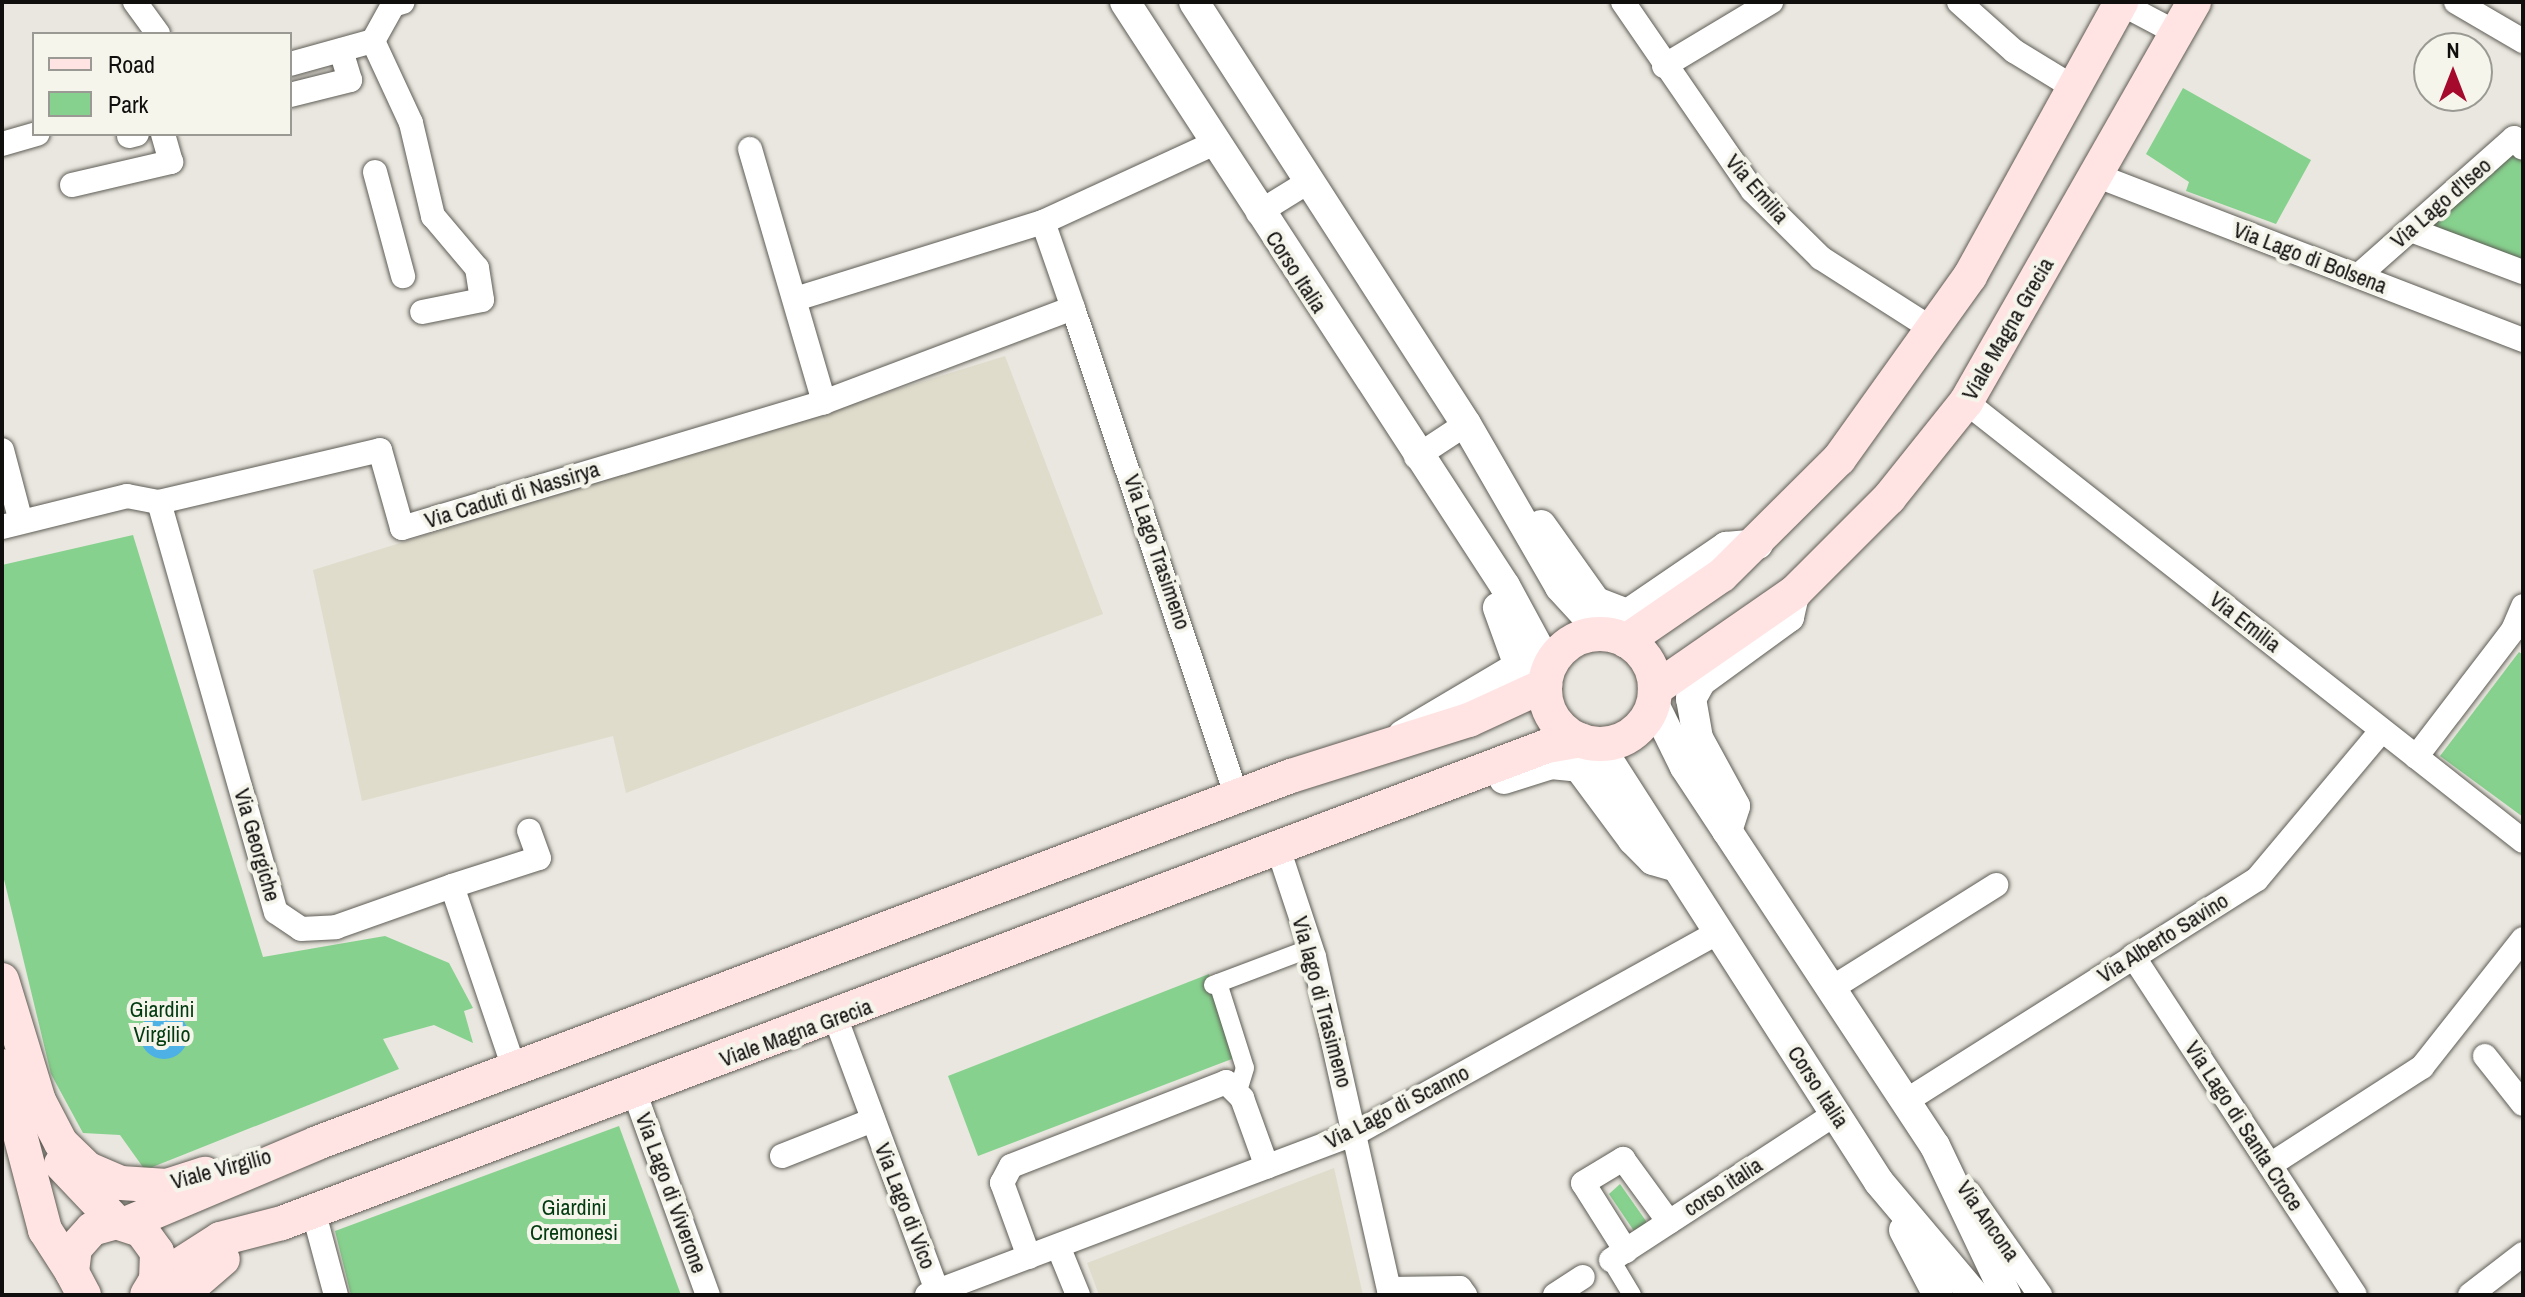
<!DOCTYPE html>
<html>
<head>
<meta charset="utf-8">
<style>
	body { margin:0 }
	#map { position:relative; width:2525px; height:1297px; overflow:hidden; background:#e9e7df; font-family:"Archivo Narrow",sans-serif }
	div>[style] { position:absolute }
	.built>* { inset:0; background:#dfdccc }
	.green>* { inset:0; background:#87d18e }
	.water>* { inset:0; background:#4db1e6 }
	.round { border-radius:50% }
	.roads { filter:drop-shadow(0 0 2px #5f5d56) drop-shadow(0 0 2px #5f5d56) }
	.pedestrian>* { height:18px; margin:-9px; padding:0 9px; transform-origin:9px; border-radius:9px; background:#fff }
	.minor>* { height:24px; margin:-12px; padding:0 12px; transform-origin:12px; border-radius:12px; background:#fff }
	.tertiary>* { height:30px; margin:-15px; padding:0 15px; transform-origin:15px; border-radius:15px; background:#fff }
	.secondary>* { height:34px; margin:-17px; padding:0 17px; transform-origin:17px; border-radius:17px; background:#ffe4e3 }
	.secondary>.ring { margin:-17px; padding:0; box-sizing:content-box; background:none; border:34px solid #ffe4e3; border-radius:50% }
	span { translate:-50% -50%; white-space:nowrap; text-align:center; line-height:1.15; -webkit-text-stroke:8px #f6f5ec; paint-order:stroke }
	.street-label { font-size:22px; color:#100f0d }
	.park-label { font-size:22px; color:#033b10 }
	.frame { position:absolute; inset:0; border:4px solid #100f0d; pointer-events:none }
	.legend { position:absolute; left:32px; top:32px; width:260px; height:104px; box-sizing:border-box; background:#f6f5ec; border:2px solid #9a9993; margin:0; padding:10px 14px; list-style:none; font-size:24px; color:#100f0d }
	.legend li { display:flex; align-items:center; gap:16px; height:40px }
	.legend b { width:40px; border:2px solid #9a9993 }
	.north { position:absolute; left:2413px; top:32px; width:80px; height:80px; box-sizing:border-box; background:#f6f5ec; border:2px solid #9a9993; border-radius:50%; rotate:0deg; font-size:22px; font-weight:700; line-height:32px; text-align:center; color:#100f0d }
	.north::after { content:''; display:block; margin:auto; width:28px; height:36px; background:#a50a2d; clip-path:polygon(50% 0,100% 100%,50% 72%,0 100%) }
</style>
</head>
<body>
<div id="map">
	<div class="built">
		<div style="clip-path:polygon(1005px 356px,1103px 614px,626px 793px,613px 736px,362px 801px,313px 570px)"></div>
		<div style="clip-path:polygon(1334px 1168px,1363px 1295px,1099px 1295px,1087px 1263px)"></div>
	</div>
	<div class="green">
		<div style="clip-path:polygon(2183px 88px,2311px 160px,2276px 224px,2186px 191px,2189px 182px,2146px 154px)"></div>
		<div style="clip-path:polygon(2512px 149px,2523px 161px,2523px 262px,2436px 229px,2433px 218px)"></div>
		<div style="clip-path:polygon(133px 535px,263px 957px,385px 936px,449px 963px,473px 1008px,464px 1011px,473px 1043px,434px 1025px,383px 1039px,399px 1069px,145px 1170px,120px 1135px,83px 1133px,51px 1074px,2px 871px,2px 565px)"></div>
		<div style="clip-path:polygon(2519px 652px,2523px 655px,2523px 817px,2440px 756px)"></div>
		<div style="clip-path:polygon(1209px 974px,1237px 1057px,978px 1156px,948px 1076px)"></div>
		<div style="clip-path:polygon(619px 1126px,681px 1295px,351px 1295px,335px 1231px)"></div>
		<div style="clip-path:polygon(1620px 1184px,1646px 1221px,1646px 1226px,1634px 1231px,1609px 1194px)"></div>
	</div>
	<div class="water">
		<div class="round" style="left:140px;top:1011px;width:48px;height:48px"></div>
	</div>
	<div class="roads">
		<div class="pedestrian">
			<div style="left:1218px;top:983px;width:89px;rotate:72.4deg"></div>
			<div style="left:1245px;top:1068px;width:27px;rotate:107deg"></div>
			<div style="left:1213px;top:985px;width:105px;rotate:-20.7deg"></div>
			<div style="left:1611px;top:1260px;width:41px;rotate:59deg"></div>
		</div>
		<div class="minor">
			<div style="left:135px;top:2px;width:39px;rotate:54deg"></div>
			<div style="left:1623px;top:2px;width:229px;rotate:55.5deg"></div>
			<div style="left:1753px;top:191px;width:95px;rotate:44.6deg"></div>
			<div style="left:1821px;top:258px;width:135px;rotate:32.6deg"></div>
			<div style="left:1959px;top:2px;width:74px;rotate:41.7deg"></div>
			<div style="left:2014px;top:51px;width:69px;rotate:31.4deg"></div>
			<div style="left:2456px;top:2px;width:78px;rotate:30.2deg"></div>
			<div style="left:2120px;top:3px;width:64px;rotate:27.8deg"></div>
			<div style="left:373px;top:41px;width:90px;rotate:65.1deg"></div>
			<div style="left:411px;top:123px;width:96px;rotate:76.7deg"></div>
			<div style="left:433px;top:216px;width:68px;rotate:49.8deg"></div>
			<div style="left:477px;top:268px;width:32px;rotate:81deg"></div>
			<div style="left:482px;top:300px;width:61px;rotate:168.7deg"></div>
			<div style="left:290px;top:64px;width:86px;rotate:-15.5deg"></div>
			<div style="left:373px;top:41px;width:41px;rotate:-60.9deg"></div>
			<div style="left:393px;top:5px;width:10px;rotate:-17deg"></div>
			<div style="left:1664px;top:66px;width:125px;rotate:-30.9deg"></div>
			<div style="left:290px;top:95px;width:62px;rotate:-14deg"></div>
			<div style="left:350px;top:80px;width:31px;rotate:-107deg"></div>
			<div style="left:129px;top:136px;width:8px;rotate:-14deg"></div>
			<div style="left:2px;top:144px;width:37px;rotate:-16deg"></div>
			<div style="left:750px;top:149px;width:264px;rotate:73.7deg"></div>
			<div style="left:375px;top:172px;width:108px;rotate:74.9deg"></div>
			<div style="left:2098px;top:176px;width:456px;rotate:21.1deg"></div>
			<div style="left:72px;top:185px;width:102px;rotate:-13.1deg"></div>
			<div style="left:171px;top:162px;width:29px;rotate:-106deg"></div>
			<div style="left:1258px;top:213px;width:59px;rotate:-31.8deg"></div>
			<div style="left:2411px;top:230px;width:120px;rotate:20.6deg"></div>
			<div style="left:2358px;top:276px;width:208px;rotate:-41.5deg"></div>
			<div style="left:2514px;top:138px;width:13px;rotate:48deg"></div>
			<div style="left:799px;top:298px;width:256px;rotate:-17.3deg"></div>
			<div style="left:1073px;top:308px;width:516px;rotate:71.46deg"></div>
			<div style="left:1966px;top:402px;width:709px;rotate:38.24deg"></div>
			<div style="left:2px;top:450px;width:74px;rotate:75.2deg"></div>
			<div style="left:1416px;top:457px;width:60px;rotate:-33.4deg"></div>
			<div style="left:159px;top:502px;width:426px;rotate:74.1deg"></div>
			<div style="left:276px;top:912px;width:30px;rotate:34deg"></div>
			<div style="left:301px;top:929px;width:35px;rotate:-3deg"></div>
			<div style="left:336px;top:927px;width:123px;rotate:-19.5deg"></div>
			<div style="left:452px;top:886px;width:192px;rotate:71.2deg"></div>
			<div style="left:2px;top:527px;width:129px;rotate:-13.9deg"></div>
			<div style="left:127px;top:496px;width:33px;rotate:11deg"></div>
			<div style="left:159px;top:502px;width:227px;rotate:-13.2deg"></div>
			<div style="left:380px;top:450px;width:81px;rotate:74.2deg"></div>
			<div style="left:402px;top:528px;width:440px;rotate:-16.6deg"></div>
			<div style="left:824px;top:402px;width:266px;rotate:-20.7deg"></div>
			<div style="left:1073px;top:308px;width:91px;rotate:-109.2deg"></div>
			<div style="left:1043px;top:222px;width:189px;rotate:-24.7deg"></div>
			<div style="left:2416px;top:757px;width:160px;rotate:-52.6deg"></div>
			<div style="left:2513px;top:630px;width:26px;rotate:-67deg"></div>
			<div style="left:1279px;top:851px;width:112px;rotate:71.7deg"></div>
			<div style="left:1314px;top:957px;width:346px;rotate:77.3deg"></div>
			<div style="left:452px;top:886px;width:91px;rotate:-17.8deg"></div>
			<div style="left:539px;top:858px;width:29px;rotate:-110deg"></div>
			<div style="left:2133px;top:956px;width:405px;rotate:56.8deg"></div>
			<div style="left:1832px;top:988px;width:194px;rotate:-32.1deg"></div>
			<div style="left:836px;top:1019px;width:290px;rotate:69.6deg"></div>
			<div style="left:2485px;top:1056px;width:61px;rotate:51.6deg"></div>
			<div style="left:634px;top:1091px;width:217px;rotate:70.1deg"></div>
			<div style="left:1906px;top:1101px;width:415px;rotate:-32.3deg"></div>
			<div style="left:2257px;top:879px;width:194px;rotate:-50deg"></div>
			<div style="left:782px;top:1156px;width:98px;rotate:-21.6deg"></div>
			<div style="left:2270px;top:1165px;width:181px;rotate:-32.8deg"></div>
			<div style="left:2422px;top:1067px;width:163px;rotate:-51.7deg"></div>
			<div style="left:1968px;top:1192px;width:126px;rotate:55deg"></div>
			<div style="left:313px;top:1210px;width:88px;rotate:74.9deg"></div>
			<div style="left:1058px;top:1246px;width:53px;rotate:67.8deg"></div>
			<div style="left:1626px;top:1251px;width:80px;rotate:-122.3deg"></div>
			<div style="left:1583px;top:1183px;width:47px;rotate:-31deg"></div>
			<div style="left:1623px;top:1159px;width:78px;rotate:53.9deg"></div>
			<div style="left:1029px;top:1257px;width:79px;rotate:-110deg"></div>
			<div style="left:1002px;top:1183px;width:19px;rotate:-62deg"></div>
			<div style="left:1011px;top:1166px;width:231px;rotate:-21.3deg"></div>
			<div style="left:1226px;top:1082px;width:23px;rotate:45deg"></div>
			<div style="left:1242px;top:1098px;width:73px;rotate:70.1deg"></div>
			<div style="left:1611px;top:1260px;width:267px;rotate:-33.1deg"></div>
			<div style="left:1389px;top:1289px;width:71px;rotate:-0.8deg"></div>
			<div style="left:1460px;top:1288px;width:9px;rotate:54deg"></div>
			<div style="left:927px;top:1295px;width:459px;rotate:-20.7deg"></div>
			<div style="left:1356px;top:1133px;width:415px;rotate:-29deg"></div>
			<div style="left:1555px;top:1295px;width:33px;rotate:-33deg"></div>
			<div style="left:2470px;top:1295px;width:67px;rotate:-37.7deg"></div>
		</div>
		<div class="tertiary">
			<div style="left:1125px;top:2px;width:697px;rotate:56.95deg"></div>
			<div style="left:1505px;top:586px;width:92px;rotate:61.5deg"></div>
			<div style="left:1194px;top:2px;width:502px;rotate:57.2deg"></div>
			<div style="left:1466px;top:424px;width:188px;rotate:60deg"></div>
			<div style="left:1560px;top:587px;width:64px;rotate:47.5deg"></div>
			<div style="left:1541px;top:525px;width:95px;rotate:54.5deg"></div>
			<div style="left:1596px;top:602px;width:34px;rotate:21deg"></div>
			<div style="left:1628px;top:614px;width:119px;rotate:-34.4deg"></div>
			<div style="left:1726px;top:547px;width:32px;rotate:-5deg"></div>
			<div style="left:1653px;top:702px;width:72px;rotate:63.8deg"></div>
			<div style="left:1685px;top:767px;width:454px;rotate:56.6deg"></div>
			<div style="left:1935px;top:1146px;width:165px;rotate:64.5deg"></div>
			<div style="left:1403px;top:735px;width:135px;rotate:-30.7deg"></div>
			<div style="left:1519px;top:666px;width:62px;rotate:-109.9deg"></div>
			<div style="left:1598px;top:744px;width:520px;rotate:57.32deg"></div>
			<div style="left:1879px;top:1182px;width:148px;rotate:49.9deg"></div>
			<div style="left:1504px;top:779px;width:49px;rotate:-17.7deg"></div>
			<div style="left:1551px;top:764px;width:28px;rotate:6deg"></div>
			<div style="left:1579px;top:767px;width:91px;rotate:53.5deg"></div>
			<div style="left:1633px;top:840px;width:28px;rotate:45deg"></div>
			<div style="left:1653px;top:860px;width:19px;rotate:16deg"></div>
			<div style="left:1727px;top:831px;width:26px;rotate:-72deg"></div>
			<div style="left:1735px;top:806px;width:77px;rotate:-118.6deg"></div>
			<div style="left:1698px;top:738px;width:40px;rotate:-100deg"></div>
			<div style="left:1691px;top:699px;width:21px;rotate:-61deg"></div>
			<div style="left:1701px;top:681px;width:109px;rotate:-36deg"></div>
			<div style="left:1789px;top:617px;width:26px;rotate:-77deg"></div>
			<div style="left:1904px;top:1230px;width:73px;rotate:62.4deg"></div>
		</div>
		<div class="secondary">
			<div class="ring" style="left:1545px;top:634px;width:76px;height:76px"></div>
			<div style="left:1626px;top:641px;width:116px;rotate:-34.5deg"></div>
			<div style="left:1722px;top:575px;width:165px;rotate:-44.8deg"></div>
			<div style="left:1839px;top:459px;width:225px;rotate:-54.4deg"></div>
			<div style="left:1970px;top:276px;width:313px;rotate:-61.1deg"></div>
			<div style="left:1655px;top:689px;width:170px;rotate:-34.7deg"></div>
			<div style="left:1795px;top:592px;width:133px;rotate:-45deg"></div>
			<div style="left:1889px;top:498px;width:123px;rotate:-51.3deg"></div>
			<div style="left:1966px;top:402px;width:460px;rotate:-60.3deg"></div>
			<div style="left:2px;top:980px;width:127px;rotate:73deg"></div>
			<div style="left:39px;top:1101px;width:47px;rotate:62.4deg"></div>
			<div style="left:61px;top:1143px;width:37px;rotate:44deg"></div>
			<div style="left:88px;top:1169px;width:36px;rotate:23deg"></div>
			<div style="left:121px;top:1183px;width:46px;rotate:3.7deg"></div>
			<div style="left:167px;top:1186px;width:40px;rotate:-18deg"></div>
			<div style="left:2px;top:1066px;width:170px;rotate:75.3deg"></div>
			<div style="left:45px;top:1230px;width:50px;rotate:57.3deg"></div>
			<div style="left:61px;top:1164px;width:80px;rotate:46.5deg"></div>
			<div style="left:128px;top:1223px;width:205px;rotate:-22.9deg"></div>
			<div style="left:317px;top:1143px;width:1041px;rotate:-20.65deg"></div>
			<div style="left:1291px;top:776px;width:187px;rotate:-17.5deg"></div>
			<div style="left:1469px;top:720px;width:84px;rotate:-24.7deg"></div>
			<div style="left:156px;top:1280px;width:76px;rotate:-32.6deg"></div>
			<div style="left:220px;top:1239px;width:64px;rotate:-14.5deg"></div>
			<div style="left:282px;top:1223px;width:1352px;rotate:-20.66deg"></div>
			<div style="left:1547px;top:746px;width:34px;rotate:-10deg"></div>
			<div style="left:84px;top:1295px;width:26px;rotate:-118deg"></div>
			<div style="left:72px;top:1272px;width:24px;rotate:-83deg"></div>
			<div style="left:75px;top:1248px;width:25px;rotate:-48deg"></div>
			<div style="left:92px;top:1229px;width:25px;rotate:-16deg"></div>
			<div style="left:116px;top:1222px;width:26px;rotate:18deg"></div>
			<div style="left:141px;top:1230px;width:27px;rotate:54deg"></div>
			<div style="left:157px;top:1252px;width:28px;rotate:92deg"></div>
			<div style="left:156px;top:1280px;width:17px;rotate:121deg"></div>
			<div style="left:181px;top:1295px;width:55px;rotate:-40.6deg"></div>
		</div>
	</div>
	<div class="street-label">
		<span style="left:1757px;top:189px;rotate:49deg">Via Emilia</span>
		<span style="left:2441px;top:203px;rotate:-41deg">Via Lago d'Iseo</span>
		<span style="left:2310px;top:258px;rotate:21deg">Via Lago di Bolsena</span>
		<span style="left:1296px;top:272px;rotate:57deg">Corso Italia</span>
		<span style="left:2008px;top:329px;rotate:-60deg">Viale Magna Grecia</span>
		<span style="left:512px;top:495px;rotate:-17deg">Via Caduti di Nassirya</span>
		<span style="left:1157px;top:552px;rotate:71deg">Via Lago Trasimeno</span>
		<span style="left:2245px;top:622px;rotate:38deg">Via Emilia</span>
		<span style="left:257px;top:845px;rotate:74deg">Via Georgiche</span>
		<span style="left:2163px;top:938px;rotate:-32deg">Via Alberto Savino</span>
		<span style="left:1322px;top:1002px;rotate:75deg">Via lago di Trasimeno</span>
		<span style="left:796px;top:1033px;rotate:-20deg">Viale Magna Grecia</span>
		<span style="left:1818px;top:1087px;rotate:57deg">Corso Italia</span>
		<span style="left:1397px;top:1107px;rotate:-27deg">Via Lago di Scanno</span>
		<span style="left:2244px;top:1126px;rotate:57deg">Via Lago di Santa Croce</span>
		<span style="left:221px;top:1169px;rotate:-15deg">Viale Virgilio</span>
		<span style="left:1723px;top:1187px;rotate:-33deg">corso italia</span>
		<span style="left:671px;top:1193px;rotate:70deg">Via Lago di Viverone</span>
		<span style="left:905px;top:1206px;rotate:69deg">Via Lago di Vico</span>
		<span style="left:1988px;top:1221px;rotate:55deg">Via Ancona</span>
	</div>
	<div class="park-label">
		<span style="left:162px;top:1022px">Giardini<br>Virgilio</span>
		<span style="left:574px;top:1220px">Giardini<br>Cremonesi</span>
	</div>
	<div class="frame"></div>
	<ul class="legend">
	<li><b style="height:10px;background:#ffe4e3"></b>Road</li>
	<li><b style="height:22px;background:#87d18e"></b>Park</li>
	</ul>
	<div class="north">N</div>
</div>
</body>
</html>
